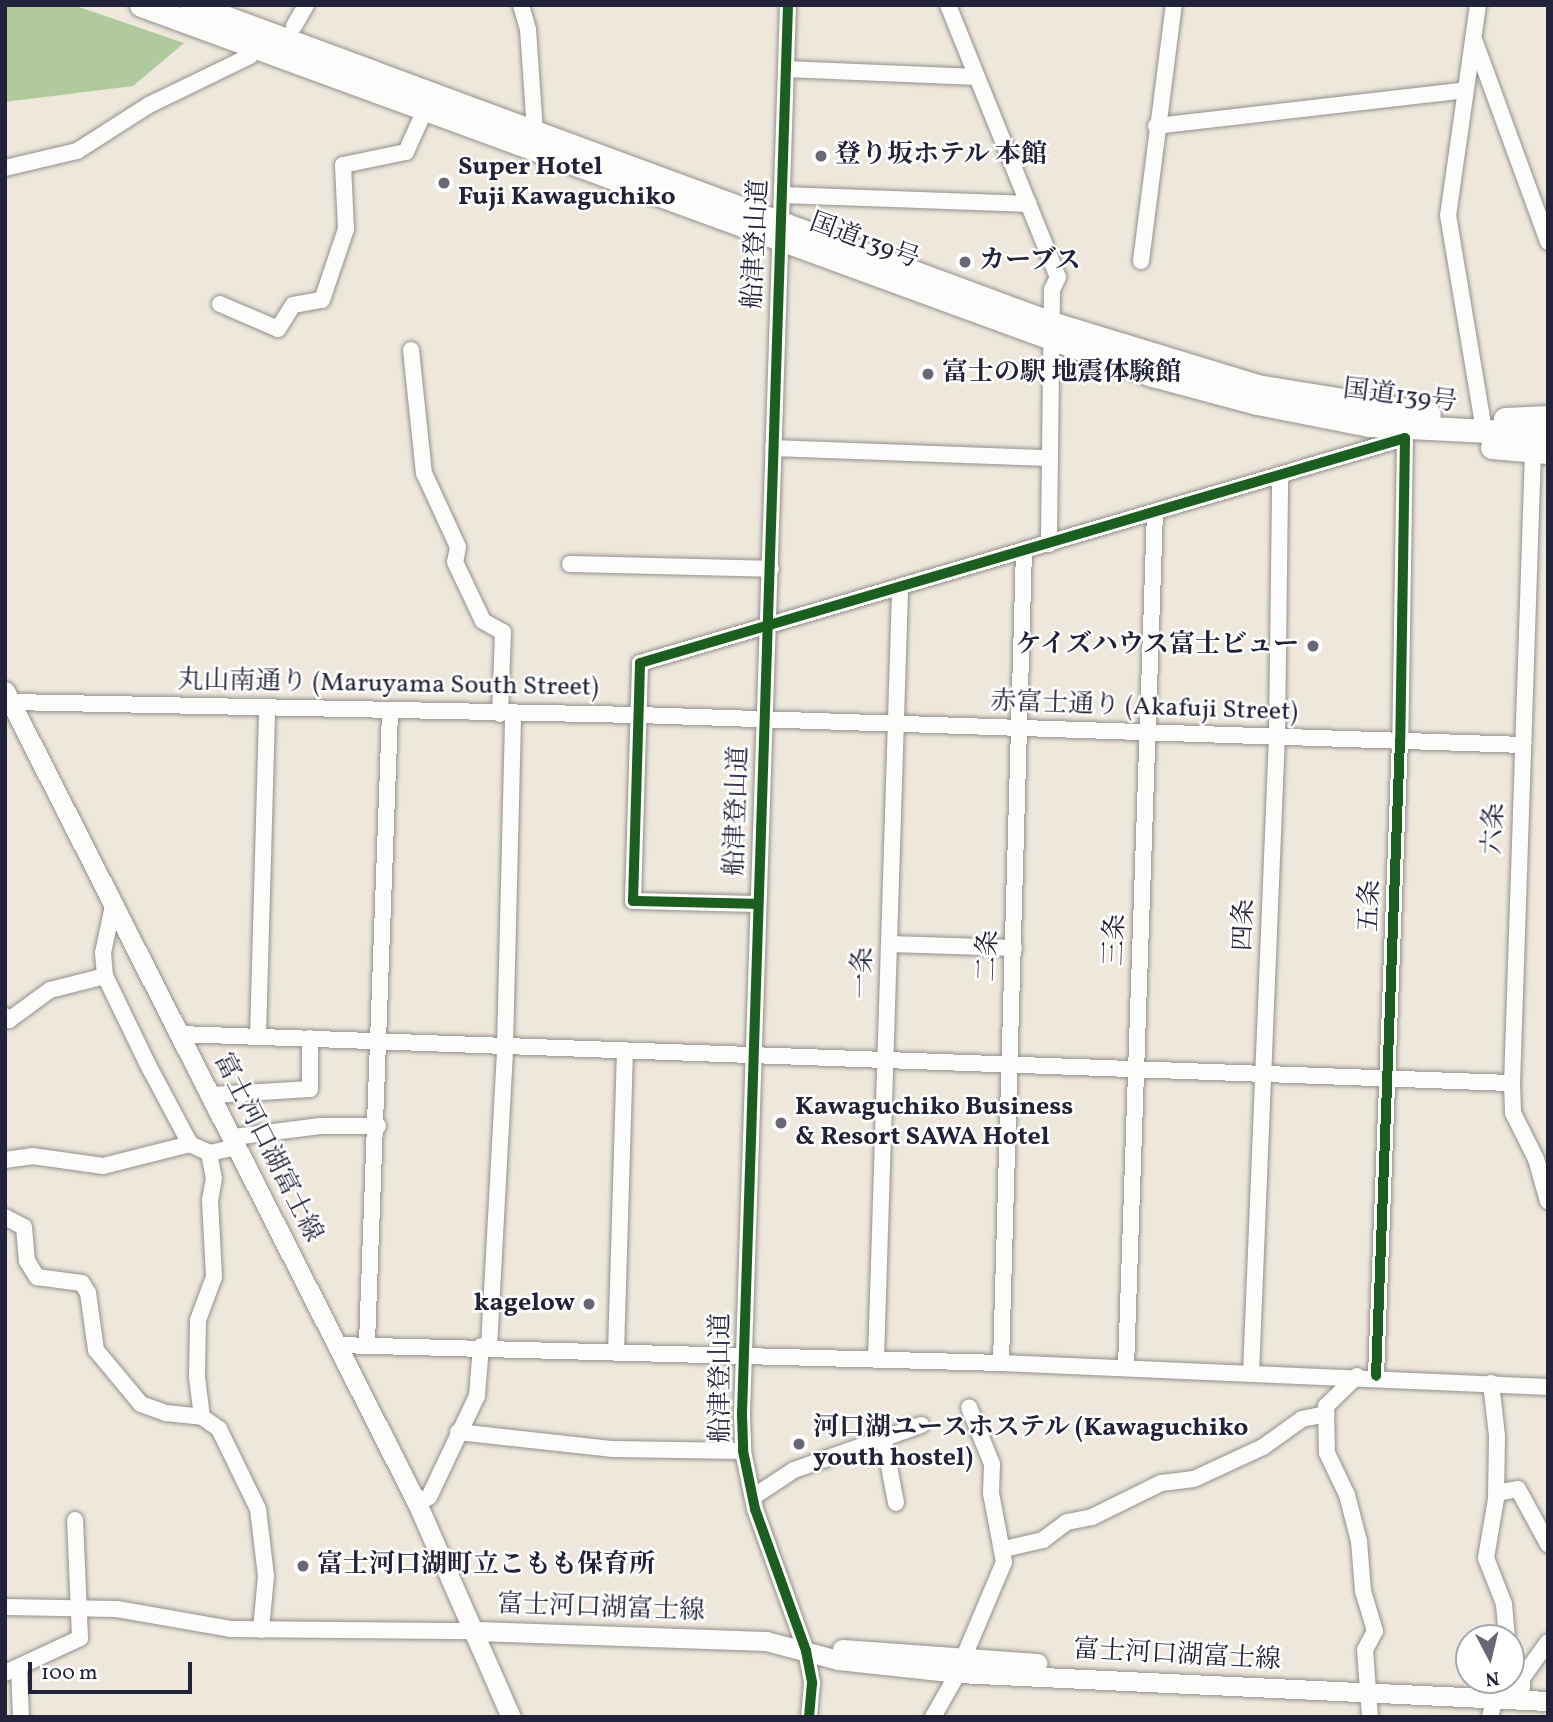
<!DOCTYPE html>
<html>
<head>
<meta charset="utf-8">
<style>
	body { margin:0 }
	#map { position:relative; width:1553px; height:1722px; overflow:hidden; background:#eee8dc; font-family:Vollkorn,"Noto Serif JP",serif }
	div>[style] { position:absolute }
	.forest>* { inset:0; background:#b0c99d }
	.roads { filter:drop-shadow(0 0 2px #928f8d) drop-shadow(0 0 2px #928f8d) }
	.minor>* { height:16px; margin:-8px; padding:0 8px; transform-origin:8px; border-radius:8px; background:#fcfcfa }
	.major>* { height:19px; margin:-9.5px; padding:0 9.5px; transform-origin:9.5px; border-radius:9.5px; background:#fcfcfa }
	.highway>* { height:23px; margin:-11.5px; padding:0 11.5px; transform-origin:11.5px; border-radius:11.5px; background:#fcfcfa }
	.cycleway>* { height:10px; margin:-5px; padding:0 5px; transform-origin:5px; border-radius:5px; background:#1b5e20 }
	.dots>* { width:19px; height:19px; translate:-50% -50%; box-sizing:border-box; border:4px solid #fff; border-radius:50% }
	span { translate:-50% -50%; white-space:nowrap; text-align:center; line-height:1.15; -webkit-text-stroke:5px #fff; paint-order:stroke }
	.poi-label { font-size:26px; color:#22223b; font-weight:700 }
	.left { translate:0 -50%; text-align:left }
	.right { translate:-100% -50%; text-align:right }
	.street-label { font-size:26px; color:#22223b }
	.frame { position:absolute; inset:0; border:7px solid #22223b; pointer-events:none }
	.north { position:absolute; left:1455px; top:1624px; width:70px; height:70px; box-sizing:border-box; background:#fff; border:2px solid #a7a7b1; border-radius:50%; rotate:173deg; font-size:19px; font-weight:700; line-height:28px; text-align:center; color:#22223b }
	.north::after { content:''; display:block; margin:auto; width:24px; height:32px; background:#696773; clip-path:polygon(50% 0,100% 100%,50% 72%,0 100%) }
	.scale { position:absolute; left:28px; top:1662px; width:164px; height:32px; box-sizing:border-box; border:4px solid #22223b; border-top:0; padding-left:9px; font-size:21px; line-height:24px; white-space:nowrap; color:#22223b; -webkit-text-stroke:5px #fff; paint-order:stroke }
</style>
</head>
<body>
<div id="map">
	<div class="forest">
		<div style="clip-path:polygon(5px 5px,73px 5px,184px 43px,133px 86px,5px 102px)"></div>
	</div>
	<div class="roads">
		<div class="minor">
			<div style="left:521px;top:5px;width:25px;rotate:74deg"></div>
			<div style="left:528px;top:29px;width:104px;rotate:86.1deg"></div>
			<div style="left:788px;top:5px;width:1411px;rotate:91.87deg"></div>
			<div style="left:742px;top:1415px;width:36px;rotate:88deg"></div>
			<div style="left:743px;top:1451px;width:59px;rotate:78.3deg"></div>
			<div style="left:755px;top:1509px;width:151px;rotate:70.2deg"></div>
			<div style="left:806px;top:1651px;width:33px;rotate:79deg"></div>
			<div style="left:812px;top:1683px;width:34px;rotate:95deg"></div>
			<div style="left:948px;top:5px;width:293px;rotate:68deg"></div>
			<div style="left:1058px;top:277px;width:14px;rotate:115deg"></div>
			<div style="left:1052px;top:290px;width:254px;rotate:90.7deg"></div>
			<div style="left:1478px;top:5px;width:212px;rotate:98.1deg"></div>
			<div style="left:1448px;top:215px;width:207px;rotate:80.5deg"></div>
			<div style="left:294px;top:26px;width:24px;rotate:-60deg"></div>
			<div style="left:1475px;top:42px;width:213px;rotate:69.9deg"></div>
			<div style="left:787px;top:69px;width:188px;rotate:2.4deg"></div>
			<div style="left:1156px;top:126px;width:311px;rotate:-6.6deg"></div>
			<div style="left:5px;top:168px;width:74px;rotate:-13.3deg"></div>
			<div style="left:77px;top:151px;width:85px;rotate:-32.6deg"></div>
			<div style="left:149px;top:105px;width:112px;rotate:-25.9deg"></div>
			<div style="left:783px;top:195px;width:246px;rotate:2.1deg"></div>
			<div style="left:1141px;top:261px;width:258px;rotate:-82.7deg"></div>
			<div style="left:220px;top:304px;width:63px;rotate:23.3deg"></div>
			<div style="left:278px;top:329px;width:28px;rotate:-58deg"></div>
			<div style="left:293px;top:305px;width:29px;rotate:-10deg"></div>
			<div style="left:322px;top:300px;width:75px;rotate:-71.3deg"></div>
			<div style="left:346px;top:229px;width:64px;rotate:-92.7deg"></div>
			<div style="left:343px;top:165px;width:64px;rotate:-11.7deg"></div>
			<div style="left:406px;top:152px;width:46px;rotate:-65.7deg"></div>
			<div style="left:411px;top:350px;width:124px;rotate:84deg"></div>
			<div style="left:424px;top:473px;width:81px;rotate:65.3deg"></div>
			<div style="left:458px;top:547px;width:15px;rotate:101deg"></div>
			<div style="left:455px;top:562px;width:65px;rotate:64.6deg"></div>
			<div style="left:483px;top:621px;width:23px;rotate:29deg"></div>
			<div style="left:503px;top:632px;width:82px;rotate:92.1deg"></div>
			<div style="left:773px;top:448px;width:275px;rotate:2.1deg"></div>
			<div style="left:1533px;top:451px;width:632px;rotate:91.9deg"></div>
			<div style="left:1512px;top:1083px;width:30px;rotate:88deg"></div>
			<div style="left:1513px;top:1113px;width:51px;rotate:63.4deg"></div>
			<div style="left:1536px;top:1159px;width:44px;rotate:74.1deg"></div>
			<div style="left:570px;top:564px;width:201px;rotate:1.4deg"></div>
			<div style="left:11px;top:702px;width:627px;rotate:1.19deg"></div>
			<div style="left:638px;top:715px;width:886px;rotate:1.94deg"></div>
			<div style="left:758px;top:904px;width:125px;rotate:-178.6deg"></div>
			<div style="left:633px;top:901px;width:238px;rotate:-88.3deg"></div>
			<div style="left:640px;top:663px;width:797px;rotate:-16.39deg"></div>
			<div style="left:1405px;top:438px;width:302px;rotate:90.9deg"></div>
			<div style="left:1400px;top:740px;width:636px;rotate:92.16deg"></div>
			<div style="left:113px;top:906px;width:48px;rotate:102deg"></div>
			<div style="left:103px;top:953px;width:23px;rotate:85deg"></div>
			<div style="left:105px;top:976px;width:97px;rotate:64.2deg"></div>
			<div style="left:147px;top:1063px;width:92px;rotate:62deg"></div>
			<div style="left:190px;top:1144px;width:21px;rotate:25deg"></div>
			<div style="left:209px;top:1153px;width:30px;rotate:-12deg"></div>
			<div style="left:890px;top:944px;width:124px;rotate:1.8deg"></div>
			<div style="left:5px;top:1016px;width:6px;rotate:45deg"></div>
			<div style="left:9px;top:1020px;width:51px;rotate:-36.2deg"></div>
			<div style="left:50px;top:990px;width:57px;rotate:-14.3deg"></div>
			<div style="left:180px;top:1034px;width:1333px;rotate:2.11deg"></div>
			<div style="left:258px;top:1036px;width:328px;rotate:-88.4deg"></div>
			<div style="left:213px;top:1095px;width:97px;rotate:-3.5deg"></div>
			<div style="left:310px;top:1089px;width:51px;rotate:-90deg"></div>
			<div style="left:234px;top:1137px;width:87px;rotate:-7.3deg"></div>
			<div style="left:320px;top:1126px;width:58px"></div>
			<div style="left:209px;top:1153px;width:25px;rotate:79deg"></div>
			<div style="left:214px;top:1178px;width:22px;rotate:100deg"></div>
			<div style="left:210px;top:1200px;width:77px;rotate:87deg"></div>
			<div style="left:214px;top:1277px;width:46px;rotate:110.4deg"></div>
			<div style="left:198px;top:1320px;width:57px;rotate:91deg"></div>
			<div style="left:197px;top:1377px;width:40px;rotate:82.9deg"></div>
			<div style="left:202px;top:1417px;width:21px;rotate:35deg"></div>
			<div style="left:219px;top:1429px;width:89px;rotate:64deg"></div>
			<div style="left:258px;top:1509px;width:67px;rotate:83.2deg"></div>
			<div style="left:266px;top:1576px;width:54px;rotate:95.3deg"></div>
			<div style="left:5px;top:1160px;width:27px;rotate:-8deg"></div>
			<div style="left:32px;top:1156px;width:72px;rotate:8deg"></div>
			<div style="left:103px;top:1166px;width:90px;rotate:-14.2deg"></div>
			<div style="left:5px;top:1217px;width:21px;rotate:28deg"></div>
			<div style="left:24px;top:1227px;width:34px;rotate:85deg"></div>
			<div style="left:27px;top:1261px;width:19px;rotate:58deg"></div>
			<div style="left:37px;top:1277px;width:45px;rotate:7.6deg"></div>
			<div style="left:82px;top:1283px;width:12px;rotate:59deg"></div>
			<div style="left:88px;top:1293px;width:58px;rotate:82deg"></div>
			<div style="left:96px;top:1350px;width:70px;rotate:50.2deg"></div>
			<div style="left:141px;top:1404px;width:27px;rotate:20deg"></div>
			<div style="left:166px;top:1413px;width:36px;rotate:6deg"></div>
			<div style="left:367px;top:1343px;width:631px;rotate:-87.91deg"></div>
			<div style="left:337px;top:1345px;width:664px;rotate:1.55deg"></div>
			<div style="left:1001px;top:1363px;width:548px;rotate:2.51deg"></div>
			<div style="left:489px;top:1347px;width:300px;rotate:-86.9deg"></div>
			<div style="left:505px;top:1047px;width:333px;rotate:-88.6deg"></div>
			<div style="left:616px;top:1353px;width:302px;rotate:-88.3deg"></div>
			<div style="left:876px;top:1359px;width:770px;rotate:-88.21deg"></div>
			<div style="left:1001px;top:1363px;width:811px;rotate:-88.38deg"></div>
			<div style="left:1126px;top:1368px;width:854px;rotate:-88.06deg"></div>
			<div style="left:1251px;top:1374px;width:639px;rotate:-87.67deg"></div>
			<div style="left:1277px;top:736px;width:260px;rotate:-89.3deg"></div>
			<div style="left:1357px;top:1376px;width:43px;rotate:135.9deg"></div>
			<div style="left:1326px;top:1406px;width:47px;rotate:88.8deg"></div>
			<div style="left:1327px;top:1453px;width:47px;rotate:64.5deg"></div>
			<div style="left:1347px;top:1495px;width:48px;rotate:75.4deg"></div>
			<div style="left:1359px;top:1541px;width:50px;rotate:85.4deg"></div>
			<div style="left:1363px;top:1591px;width:42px;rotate:73.3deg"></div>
			<div style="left:1375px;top:1631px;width:21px;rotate:118deg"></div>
			<div style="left:1365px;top:1650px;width:67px;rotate:85.7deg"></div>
			<div style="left:1491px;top:1383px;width:53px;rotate:83.5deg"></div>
			<div style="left:1497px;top:1436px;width:63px;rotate:90.9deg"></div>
			<div style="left:1496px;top:1499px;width:60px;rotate:99.6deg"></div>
			<div style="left:1486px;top:1558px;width:49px;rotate:68.6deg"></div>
			<div style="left:1504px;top:1604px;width:34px;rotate:85deg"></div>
			<div style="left:458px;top:1432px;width:156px;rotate:6.3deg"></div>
			<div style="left:613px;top:1449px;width:130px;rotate:0.9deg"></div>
			<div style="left:884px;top:1440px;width:64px;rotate:79.2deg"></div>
			<div style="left:1496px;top:1493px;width:22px;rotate:-10deg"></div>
			<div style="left:1518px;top:1489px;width:63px;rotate:61.4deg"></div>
			<div style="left:753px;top:1497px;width:49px;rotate:-33.4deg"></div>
			<div style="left:794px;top:1470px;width:135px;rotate:-19.5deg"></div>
			<div style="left:417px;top:1503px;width:13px;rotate:-27deg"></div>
			<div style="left:429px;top:1497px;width:112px;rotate:-64.6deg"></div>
			<div style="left:477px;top:1396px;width:50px;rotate:-85.4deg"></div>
			<div style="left:1004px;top:1549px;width:40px;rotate:-13deg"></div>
			<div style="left:1043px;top:1540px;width:30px;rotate:-37deg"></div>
			<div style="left:1067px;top:1522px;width:25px;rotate:-11deg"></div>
			<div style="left:1092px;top:1517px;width:77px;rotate:-26.2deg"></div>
			<div style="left:1161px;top:1483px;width:33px;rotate:-7deg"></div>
			<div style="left:1194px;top:1479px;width:76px;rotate:-24.9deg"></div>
			<div style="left:1263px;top:1447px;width:48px;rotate:-35.7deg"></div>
			<div style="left:1302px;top:1419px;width:25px;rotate:-12deg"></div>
			<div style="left:5px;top:1607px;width:112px;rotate:1deg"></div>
			<div style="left:117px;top:1609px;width:115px;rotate:10deg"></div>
			<div style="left:230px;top:1629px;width:247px;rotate:0.5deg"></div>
			<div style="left:963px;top:1659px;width:105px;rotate:-67.1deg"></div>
			<div style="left:1004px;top:1562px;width:70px;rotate:-100.7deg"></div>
			<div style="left:991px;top:1493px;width:29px;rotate:-88deg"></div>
			<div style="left:992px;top:1464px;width:61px;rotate:-112deg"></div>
			<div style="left:19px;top:1669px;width:48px;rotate:87.6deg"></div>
			<div style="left:5px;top:1673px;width:83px;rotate:-25deg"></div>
			<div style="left:80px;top:1638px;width:118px;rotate:-92.4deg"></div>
			<div style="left:1510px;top:1680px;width:7px;rotate:90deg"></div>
			<div style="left:1522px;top:1688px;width:10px;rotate:-90deg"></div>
			<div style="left:1522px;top:1678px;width:44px;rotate:-54.2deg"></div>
			<div style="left:933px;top:1717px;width:51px;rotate:-60.4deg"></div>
			<div style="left:1490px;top:1717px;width:21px;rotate:-76deg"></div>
		</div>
		<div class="major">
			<div style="left:5px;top:691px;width:911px;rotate:63.1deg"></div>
			<div style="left:417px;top:1503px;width:234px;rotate:66.3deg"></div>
			<div style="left:477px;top:1631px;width:289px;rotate:2deg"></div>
			<div style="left:766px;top:1641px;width:74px;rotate:14.8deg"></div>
			<div style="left:838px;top:1660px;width:121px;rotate:6.2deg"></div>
			<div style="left:958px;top:1673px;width:591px;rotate:2.72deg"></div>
			<div style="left:842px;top:1649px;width:196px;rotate:4.1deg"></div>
		</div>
		<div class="highway">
			<div style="left:141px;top:5px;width:1077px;rotate:20.1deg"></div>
			<div style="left:1152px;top:375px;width:109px;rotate:14.9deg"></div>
			<div style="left:1257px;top:403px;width:114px;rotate:11.1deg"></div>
			<div style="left:1369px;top:425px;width:179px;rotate:2.9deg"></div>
			<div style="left:192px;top:5px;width:916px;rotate:20.31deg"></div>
			<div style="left:1051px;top:323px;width:215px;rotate:17deg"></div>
			<div style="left:1257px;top:386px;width:174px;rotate:9.2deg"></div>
			<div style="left:1505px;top:419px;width:43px;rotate:-2.7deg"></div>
			<div style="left:1492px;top:447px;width:56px;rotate:5.1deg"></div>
		</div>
	</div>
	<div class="cycleway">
		<div style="left:788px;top:5px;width:1411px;rotate:91.87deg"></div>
		<div style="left:742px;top:1415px;width:36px;rotate:88deg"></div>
		<div style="left:743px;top:1451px;width:59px;rotate:78.3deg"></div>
		<div style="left:755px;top:1509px;width:151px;rotate:70.2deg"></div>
		<div style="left:806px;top:1651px;width:33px;rotate:79deg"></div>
		<div style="left:812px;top:1683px;width:34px;rotate:95deg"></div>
		<div style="left:758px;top:904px;width:125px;rotate:-178.6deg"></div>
		<div style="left:633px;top:901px;width:238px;rotate:-88.3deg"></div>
		<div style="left:640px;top:663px;width:797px;rotate:-16.39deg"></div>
		<div style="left:1405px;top:438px;width:302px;rotate:90.9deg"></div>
		<div style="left:1400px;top:740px;width:636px;rotate:92.16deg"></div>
	</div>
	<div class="dots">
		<div style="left:821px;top:156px;background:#696773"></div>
		<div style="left:444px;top:183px;background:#696773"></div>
		<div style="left:965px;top:262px;background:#696773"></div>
		<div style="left:928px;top:374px;background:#696773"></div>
		<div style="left:1313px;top:646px;background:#696773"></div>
		<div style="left:781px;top:1123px;background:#696773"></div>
		<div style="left:589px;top:1304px;background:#696773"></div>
		<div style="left:799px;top:1444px;background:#696773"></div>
		<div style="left:303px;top:1566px;background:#696773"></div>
	</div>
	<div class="poi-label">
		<span class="left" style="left:835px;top:156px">登り坂ホテル 本館</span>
		<span class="left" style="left:458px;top:183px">Super Hotel<br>Fuji Kawaguchiko</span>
		<span class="left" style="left:979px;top:262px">カーブス</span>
		<span class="left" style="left:942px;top:374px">富士の駅 地震体験館</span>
		<span class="right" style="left:1299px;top:646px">ケイズハウス富士ビュー</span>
		<span class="left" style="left:795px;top:1123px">Kawaguchiko Business<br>&amp; Resort SAWA Hotel</span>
		<span class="right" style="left:575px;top:1304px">kagelow</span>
		<span class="left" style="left:813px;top:1444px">河口湖ユースホステル (Kawaguchiko<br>youth hostel)</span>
		<span class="left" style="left:317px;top:1566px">富士河口湖町立こもも保育所</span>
	</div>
	<div class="street-label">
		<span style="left:864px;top:242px;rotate:20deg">国道139号</span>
		<span style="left:757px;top:244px;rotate:-87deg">船津登山道</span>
		<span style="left:1400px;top:397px;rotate:7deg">国道139号</span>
		<span style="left:388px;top:685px;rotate:1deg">丸山南通り (Maruyama South Street)</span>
		<span style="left:1144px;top:708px;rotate:2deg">赤富士通り (Akafuji Street)</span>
		<span style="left:738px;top:811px;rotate:-88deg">船津登山道</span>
		<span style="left:1495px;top:829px;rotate:-88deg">六条</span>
		<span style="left:1371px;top:906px;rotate:-88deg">五条</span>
		<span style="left:1245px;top:925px;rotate:-88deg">四条</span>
		<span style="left:1116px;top:940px;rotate:-88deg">三条</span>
		<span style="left:989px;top:956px;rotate:-88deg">二条</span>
		<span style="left:864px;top:973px;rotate:-89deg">一条</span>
		<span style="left:267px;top:1148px;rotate:63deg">富士河口湖富士線</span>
		<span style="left:722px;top:1378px;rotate:-90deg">船津登山道</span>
		<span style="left:601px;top:1609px;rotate:2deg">富士河口湖富士線</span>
		<span style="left:1177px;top:1656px;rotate:3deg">富士河口湖富士線</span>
	</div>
	<div class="frame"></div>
	<div class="north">N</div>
	<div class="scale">100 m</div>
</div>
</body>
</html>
